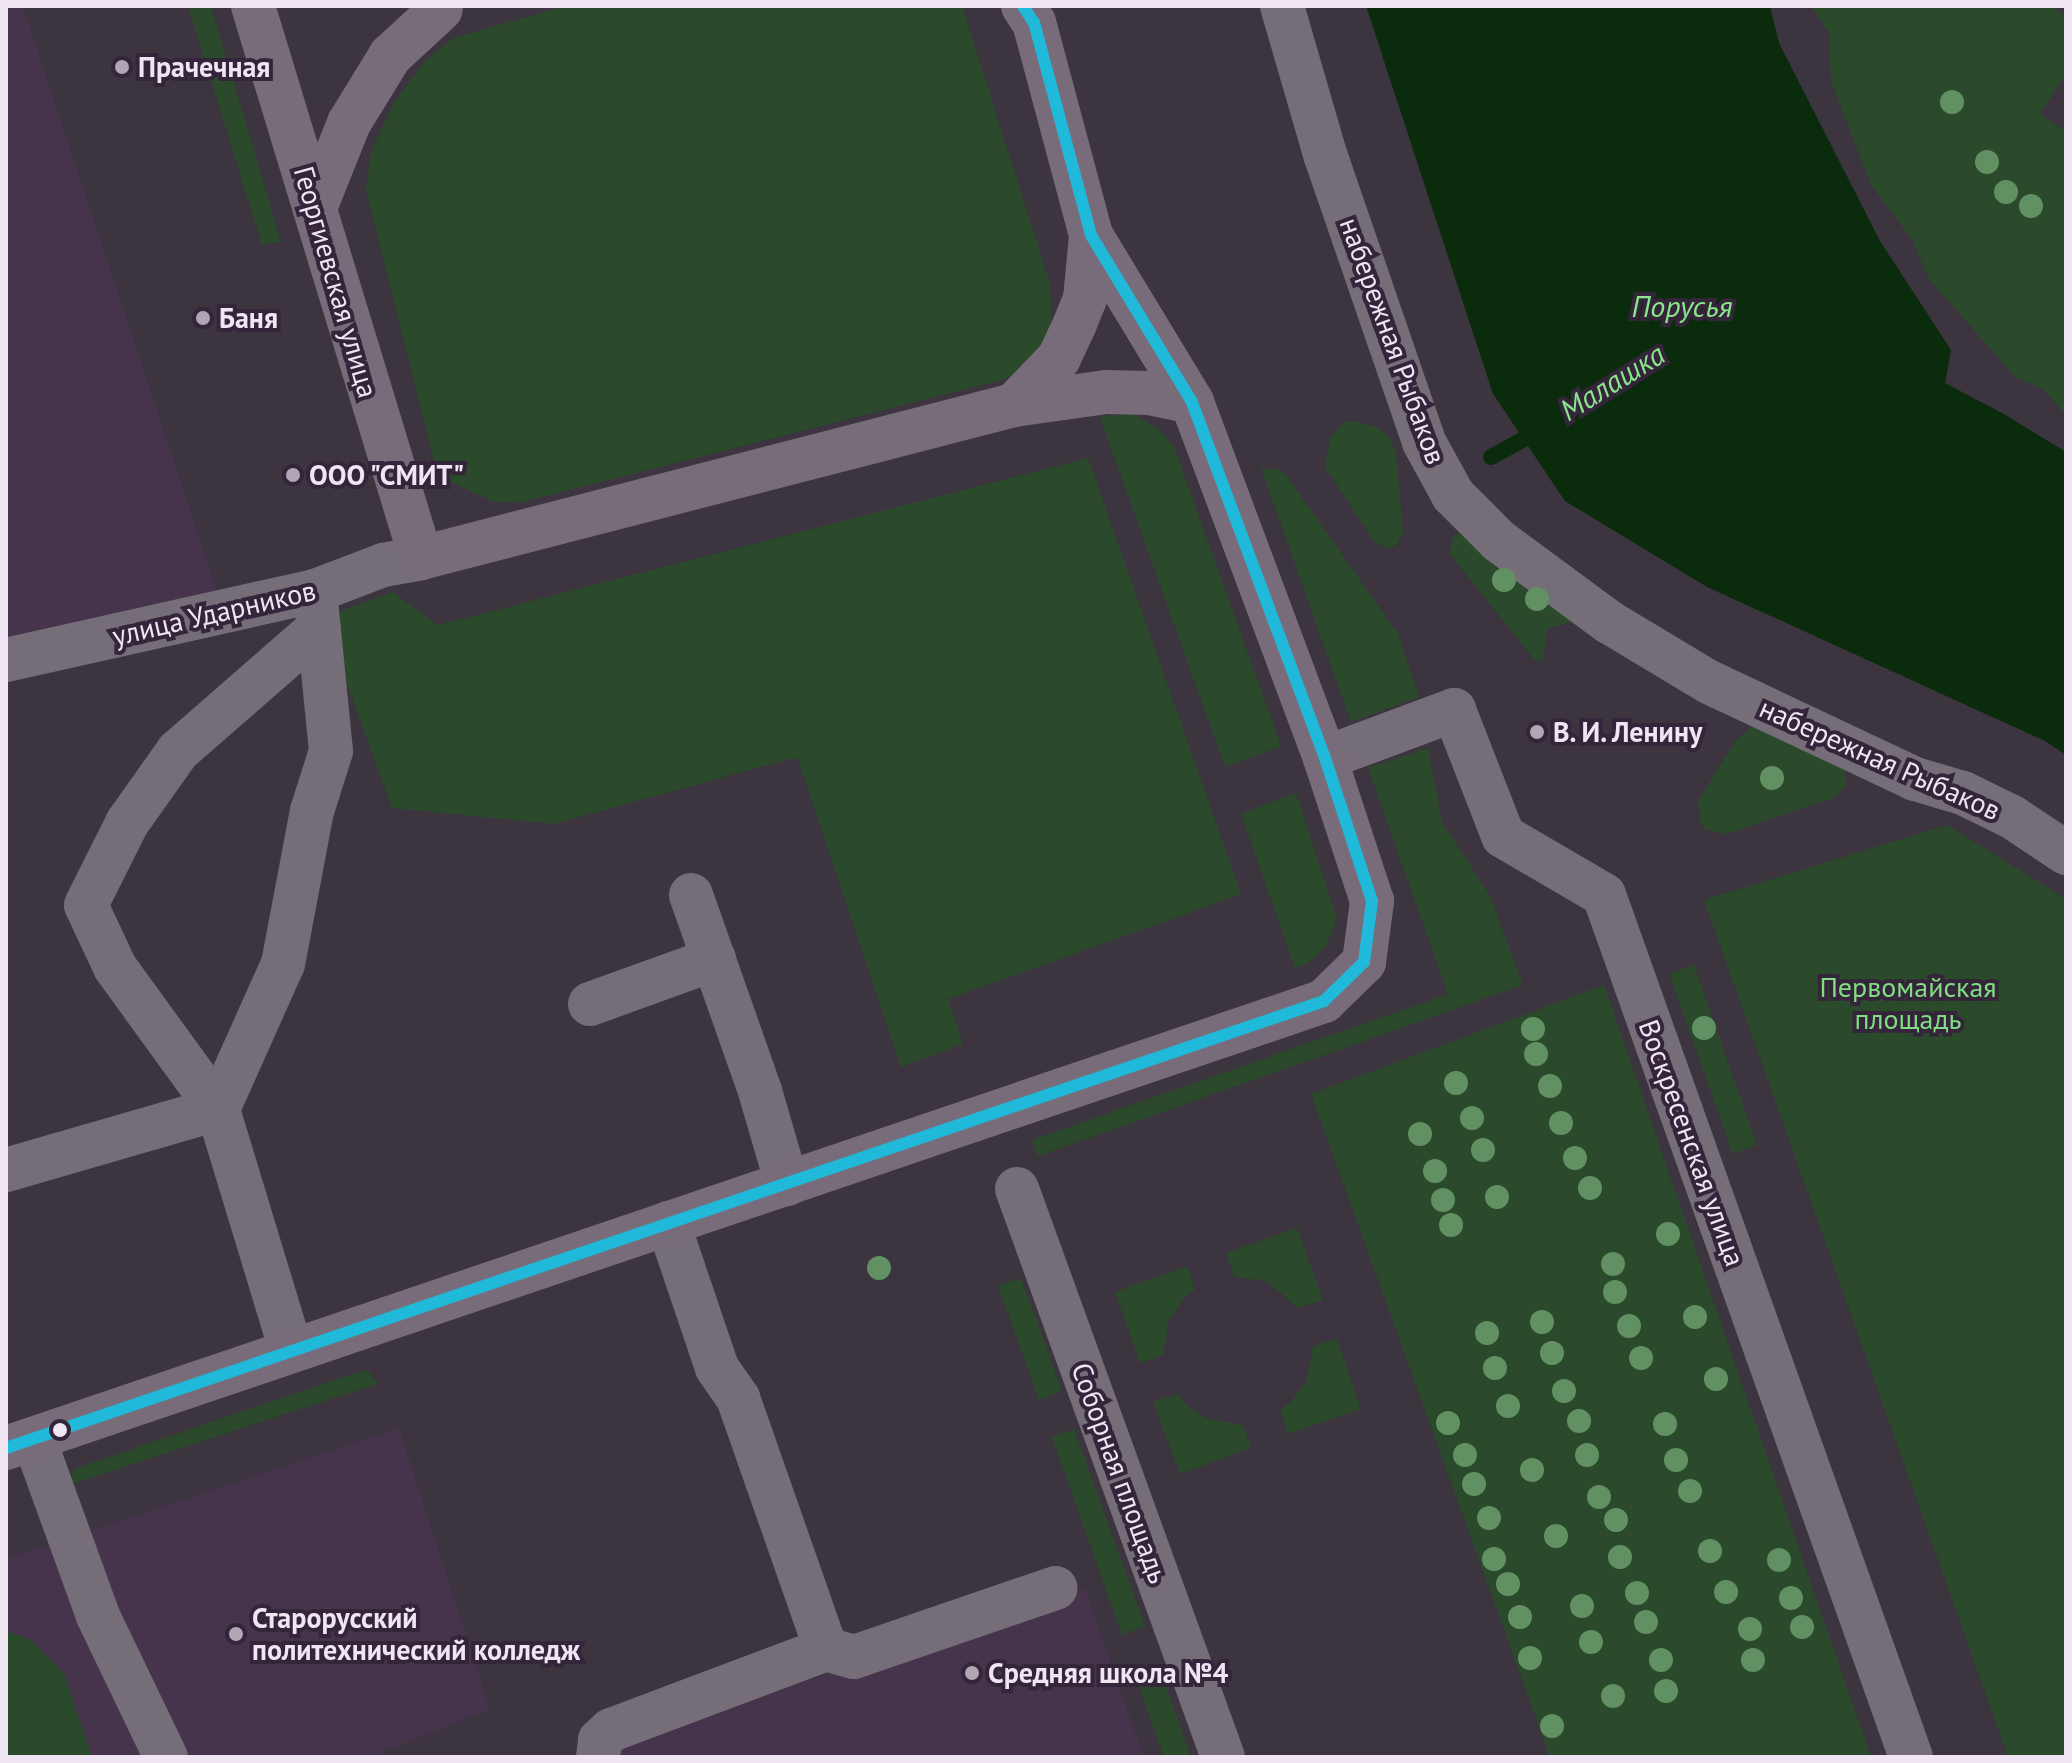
<!DOCTYPE html>
<html>
<head>
<meta charset="utf-8">
<style>
	body { margin:0 }
	#map { position:relative; width:2072px; height:1763px; overflow:hidden; background:#3c343f; font-family:"PT Sans",sans-serif }
	div>[style] { position:absolute }
	.built>* { inset:0; background:#46344d }
	.green>* { inset:0; background:#2b4a2b }
	.water>* { inset:0; background:#0a2c0c }
	.stream>* { height:16px; margin:-8px; padding:0 8px; transform-origin:8px; border-radius:8px; background:#0a2c0c }
	.minor>* { height:44px; margin:-22px; padding:0 22px; transform-origin:22px; border-radius:22px; background:#756d78 }
	.major>* { height:44px; margin:-22px; padding:0 22px; transform-origin:22px; border-radius:22px; background:#786c7a }
	.bus-1>* { height:12px; margin:-6px; padding:0 6px; transform-origin:6px; border-radius:6px; background:#20b9da }
	.trees>* { width:24px; height:24px; margin:-12px; border-radius:50%; background:#619163 }
	.dots>* { width:22px; height:22px; translate:-50% -50%; box-sizing:border-box; border:4px solid #34253a; border-radius:50% }
	span { translate:-50% -50%; white-space:nowrap; text-align:center; line-height:1.15; -webkit-text-stroke:8px #34253a; paint-order:stroke }
	.poi-label { font-size:28px; color:#f0e5f3; font-weight:700 }
	.left { translate:0 -50%; text-align:left }
	.street-label { font-size:28px; color:#f0e5f3 }
	.park-label { font-size:28px; color:#80dd81 }
	.water-label { font-size:30px; color:#89e689; font-style:italic }
	.frame { position:absolute; inset:0; border:8px solid #f0e5f3; pointer-events:none }
</style>
</head>
<body>
<div id="map">
	<div class="built">
		<div style="clip-path:polygon(6px 6px,23px 6px,223px 609px,6px 647px)"></div>
		<div style="clip-path:polygon(399px 1428px,490px 1709px,371px 1757px,6px 1757px,6px 1559px)"></div>
		<div style="clip-path:polygon(1085px 1589px,1144px 1757px,574px 1757px)"></div>
	</div>
	<div class="green">
		<div style="clip-path:polygon(188px 6px,211px 6px,281px 242px,262px 245px)"></div>
		<div style="clip-path:polygon(565px 6px,962px 6px,1050px 284px,1052px 335px,1017px 376px,519px 503px,494px 502px,446px 479px,434px 460px,366px 191px,371px 152px,394px 103px,425px 61px,454px 38px)"></div>
		<div style="clip-path:polygon(1811px 6px,2050px 6px,2066px 17px,2066px 78px,2063px 77px,2040px 115px,2066px 131px,2066px 415px,2042px 388px,2016px 378px,1929px 279px,1911px 238px,1871px 185px,1831px 81px,1829px 33px)"></div>
		<div style="clip-path:polygon(1131px 413px,1159px 429px,1174px 447px,1281px 746px,1225px 767px,1100px 417px)"></div>
		<div style="clip-path:polygon(1352px 421px,1375px 426px,1389px 437px,1396px 452px,1403px 532px,1397px 544px,1390px 549px,1375px 543px,1325px 467px,1330px 439px,1343px 423px)"></div>
		<div style="clip-path:polygon(1088px 458px,1241px 894px,948px 999px,963px 1044px,901px 1067px,797px 757px,554px 824px,392px 808px,331px 640px,341px 611px,392px 592px,438px 625px)"></div>
		<div style="clip-path:polygon(1261px 468px,1276px 469px,1287px 476px,1398px 634px,1419px 697px,1351px 722px)"></div>
		<div style="clip-path:polygon(1462px 531px,1573px 622px,1547px 628px,1543px 661px,1534px 659px,1450px 554px,1453px 537px)"></div>
		<div style="clip-path:polygon(1754px 725px,1845px 770px,1846px 785px,1835px 797px,1727px 834px,1704px 829px,1700px 821px,1698px 801px,1736px 740px)"></div>
		<div style="clip-path:polygon(1428px 748px,1442px 822px,1490px 896px,1523px 985px,1038px 1156px,1032px 1140px,1448px 994px,1368px 768px)"></div>
		<div style="clip-path:polygon(1296px 793px,1337px 919px,1325px 948px,1308px 963px,1295px 968px,1241px 814px)"></div>
		<div style="clip-path:polygon(1947px 825px,2066px 899px,2066px 1757px,2008px 1757px,1704px 900px)"></div>
		<div style="clip-path:polygon(1694px 965px,1757px 1145px,1733px 1154px,1669px 974px)"></div>
		<div style="clip-path:polygon(1604px 985px,1871px 1757px,1550px 1757px,1311px 1094px)"></div>
		<div style="clip-path:polygon(1297px 1228px,1323px 1300px,1298px 1308px,1268px 1282px,1234px 1276px,1226px 1253px)"></div>
		<div style="clip-path:polygon(1187px 1266px,1195px 1290px,1184px 1298px,1169px 1320px,1163px 1355px,1140px 1363px,1115px 1292px)"></div>
		<div style="clip-path:polygon(1021px 1278px,1062px 1391px,1039px 1400px,998px 1286px)"></div>
		<div style="clip-path:polygon(1337px 1339px,1361px 1409px,1288px 1434px,1281px 1409px,1291px 1402px,1307px 1380px,1313px 1346px)"></div>
		<div style="clip-path:polygon(368px 1371px,377px 1384px,69px 1485px,74px 1469px,358px 1372px)"></div>
		<div style="clip-path:polygon(1178px 1394px,1186px 1405px,1208px 1419px,1243px 1425px,1251px 1448px,1180px 1474px,1153px 1402px)"></div>
		<div style="clip-path:polygon(1074px 1429px,1145px 1626px,1122px 1635px,1052px 1437px)"></div>
		<div style="clip-path:polygon(6px 1631px,30px 1639px,64px 1674px,92px 1757px,6px 1757px)"></div>
		<div style="clip-path:polygon(1158px 1664px,1191px 1757px,1164px 1757px,1134px 1673px)"></div>
	</div>
	<div class="water">
		<div style="clip-path:polygon(1366px 6px,1770px 6px,1779px 43px,1880px 241px,1951px 350px,1945px 383px,2004px 414px,2066px 452px,2066px 755px,2045px 741px,1707px 587px,1565px 501px,1493px 394px)"></div>
	</div>
	<div class="stream">
		<div style="left:1491px;top:457px;width:58px;rotate:-28.8deg"></div>
	</div>
	<div class="minor">
		<div style="left:1282px;top:6px;width:157px;rotate:73.8deg"></div>
		<div style="left:1326px;top:157px;width:301px;rotate:71deg"></div>
		<div style="left:1424px;top:442px;width:60px;rotate:61.3deg"></div>
		<div style="left:1453px;top:495px;width:65px;rotate:45deg"></div>
		<div style="left:1499px;top:541px;width:137px;rotate:36.4deg"></div>
		<div style="left:1609px;top:622px;width:117px;rotate:31deg"></div>
		<div style="left:1709px;top:682px;width:228px;rotate:25.2deg"></div>
		<div style="left:1915px;top:779px;width:50px;rotate:16.3deg"></div>
		<div style="left:1963px;top:793px;width:55px;rotate:26.1deg"></div>
		<div style="left:2012px;top:817px;width:65px;rotate:33.7deg"></div>
		<div style="left:6px;top:660px;width:317px;rotate:-12.6deg"></div>
		<div style="left:315px;top:591px;width:73px;rotate:-20.9deg"></div>
		<div style="left:383px;top:565px;width:39px;rotate:-10deg"></div>
		<div style="left:1325px;top:758px;width:138px;rotate:-20.4deg"></div>
		<div style="left:1454px;top:710px;width:135px;rotate:68.7deg"></div>
		<div style="left:1503px;top:836px;width:117px;rotate:30.3deg"></div>
		<div style="left:1604px;top:895px;width:915px;rotate:70.4deg"></div>
		<div style="left:691px;top:895px;width:208px;rotate:70.6deg"></div>
		<div style="left:760px;top:1091px;width:97px;rotate:73.8deg"></div>
		<div style="left:590px;top:1004px;width:132px;rotate:-19.9deg"></div>
		<div style="left:6px;top:1170px;width:221px;rotate:-16.1deg"></div>
		<div style="left:218px;top:1109px;width:175px;rotate:-126deg"></div>
		<div style="left:115px;top:967px;width:68px;rotate:-115.1deg"></div>
		<div style="left:86px;top:905px;width:92px;rotate:-63.4deg"></div>
		<div style="left:127px;top:823px;width:88px;rotate:-54.7deg"></div>
		<div style="left:178px;top:751px;width:187px;rotate:-41.1deg"></div>
		<div style="left:1017px;top:1189px;width:604px;rotate:70.07deg"></div>
		<div style="left:668px;top:1223px;width:153px;rotate:71.3deg"></div>
		<div style="left:717px;top:1368px;width:37px;rotate:55deg"></div>
		<div style="left:738px;top:1398px;width:266px;rotate:70.7deg"></div>
		<div style="left:291px;top:1350px;width:252px;rotate:-106.9deg"></div>
		<div style="left:218px;top:1109px;width:159px;rotate:-65.9deg"></div>
		<div style="left:283px;top:964px;width:156px;rotate:-79.3deg"></div>
		<div style="left:312px;top:811px;width:63px;rotate:-72.4deg"></div>
		<div style="left:331px;top:751px;width:161px;rotate:-95.7deg"></div>
		<div style="left:34px;top:1439px;width:188px;rotate:70.1deg"></div>
		<div style="left:98px;top:1616px;width:157px;rotate:64.3deg"></div>
		<div style="left:598px;top:1757px;width:17px;rotate:-83deg"></div>
		<div style="left:600px;top:1740px;width:15px;rotate:-42deg"></div>
		<div style="left:611px;top:1730px;width:230px;rotate:-20.6deg"></div>
		<div style="left:826px;top:1649px;width:29px;rotate:16deg"></div>
		<div style="left:854px;top:1657px;width:213px;rotate:-18.9deg"></div>
	</div>
	<div class="major">
		<div style="left:253px;top:6px;width:577px;rotate:73.07deg"></div>
		<div style="left:421px;top:558px;width:612px;rotate:-14.47deg"></div>
		<div style="left:1014px;top:405px;width:93px;rotate:-8deg"></div>
		<div style="left:1106px;top:392px;width:43px;rotate:1.3deg"></div>
		<div style="left:1149px;top:393px;width:44px;rotate:11.8deg"></div>
		<div style="left:315px;top:208px;width:92px;rotate:-68.2deg"></div>
		<div style="left:349px;top:123px;width:79px;rotate:-58.5deg"></div>
		<div style="left:390px;top:56px;width:69px;rotate:-42.7deg"></div>
		<div style="left:1014px;top:405px;width:65px;rotate:-46.2deg"></div>
		<div style="left:1059px;top:358px;width:35px;rotate:-65deg"></div>
		<div style="left:1074px;top:326px;width:29px;rotate:-68deg"></div>
		<div style="left:1085px;top:299px;width:64px;rotate:-84.6deg"></div>
		<div style="left:6px;top:1448px;width:1392px;rotate:-18.73deg"></div>
		<div style="left:1324px;top:1001px;width:56px;rotate:-44.3deg"></div>
		<div style="left:1364px;top:962px;width:62px;rotate:-82.5deg"></div>
		<div style="left:1372px;top:901px;width:151px;rotate:-108.2deg"></div>
		<div style="left:1325px;top:758px;width:380px;rotate:-110.5deg"></div>
		<div style="left:1192px;top:402px;width:195px;rotate:-121.2deg"></div>
		<div style="left:1091px;top:235px;width:220px;rotate:-105deg"></div>
		<div style="left:1034px;top:23px;width:20px;rotate:-123deg"></div>
	</div>
	<div class="bus-1">
		<div style="left:6px;top:1448px;width:1392px;rotate:-18.73deg"></div>
		<div style="left:1324px;top:1001px;width:56px;rotate:-44.3deg"></div>
		<div style="left:1364px;top:962px;width:62px;rotate:-82.5deg"></div>
		<div style="left:1372px;top:901px;width:151px;rotate:-108.2deg"></div>
		<div style="left:1325px;top:758px;width:380px;rotate:-110.5deg"></div>
		<div style="left:1192px;top:402px;width:195px;rotate:-121.2deg"></div>
		<div style="left:1091px;top:235px;width:220px;rotate:-105deg"></div>
		<div style="left:1034px;top:23px;width:20px;rotate:-123deg"></div>
	</div>
	<div class="trees">
		<div style="left:1952px;top:102px"></div>
		<div style="left:1987px;top:162px"></div>
		<div style="left:2006px;top:192px"></div>
		<div style="left:2031px;top:206px"></div>
		<div style="left:1504px;top:580px"></div>
		<div style="left:1537px;top:599px"></div>
		<div style="left:1772px;top:778px"></div>
		<div style="left:1704px;top:1028px"></div>
		<div style="left:1533px;top:1029px"></div>
		<div style="left:1536px;top:1054px"></div>
		<div style="left:1456px;top:1083px"></div>
		<div style="left:1550px;top:1086px"></div>
		<div style="left:1472px;top:1118px"></div>
		<div style="left:1561px;top:1123px"></div>
		<div style="left:1420px;top:1134px"></div>
		<div style="left:1483px;top:1150px"></div>
		<div style="left:1575px;top:1158px"></div>
		<div style="left:1435px;top:1171px"></div>
		<div style="left:1590px;top:1188px"></div>
		<div style="left:1497px;top:1197px"></div>
		<div style="left:1443px;top:1200px"></div>
		<div style="left:1451px;top:1225px"></div>
		<div style="left:1668px;top:1234px"></div>
		<div style="left:1613px;top:1264px"></div>
		<div style="left:879px;top:1268px"></div>
		<div style="left:1615px;top:1292px"></div>
		<div style="left:1695px;top:1317px"></div>
		<div style="left:1542px;top:1322px"></div>
		<div style="left:1629px;top:1326px"></div>
		<div style="left:1487px;top:1333px"></div>
		<div style="left:1552px;top:1353px"></div>
		<div style="left:1641px;top:1358px"></div>
		<div style="left:1495px;top:1368px"></div>
		<div style="left:1716px;top:1379px"></div>
		<div style="left:1564px;top:1391px"></div>
		<div style="left:1508px;top:1406px"></div>
		<div style="left:1579px;top:1421px"></div>
		<div style="left:1448px;top:1423px"></div>
		<div style="left:1665px;top:1424px"></div>
		<div style="left:1465px;top:1455px"></div>
		<div style="left:1587px;top:1455px"></div>
		<div style="left:1676px;top:1460px"></div>
		<div style="left:1532px;top:1470px"></div>
		<div style="left:1474px;top:1484px"></div>
		<div style="left:1690px;top:1491px"></div>
		<div style="left:1599px;top:1497px"></div>
		<div style="left:1489px;top:1518px"></div>
		<div style="left:1616px;top:1520px"></div>
		<div style="left:1556px;top:1536px"></div>
		<div style="left:1710px;top:1551px"></div>
		<div style="left:1620px;top:1557px"></div>
		<div style="left:1494px;top:1559px"></div>
		<div style="left:1779px;top:1560px"></div>
		<div style="left:1508px;top:1584px"></div>
		<div style="left:1726px;top:1592px"></div>
		<div style="left:1637px;top:1593px"></div>
		<div style="left:1791px;top:1598px"></div>
		<div style="left:1582px;top:1606px"></div>
		<div style="left:1520px;top:1617px"></div>
		<div style="left:1646px;top:1622px"></div>
		<div style="left:1802px;top:1627px"></div>
		<div style="left:1750px;top:1629px"></div>
		<div style="left:1591px;top:1642px"></div>
		<div style="left:1530px;top:1658px"></div>
		<div style="left:1661px;top:1660px"></div>
		<div style="left:1753px;top:1660px"></div>
		<div style="left:1666px;top:1691px"></div>
		<div style="left:1613px;top:1696px"></div>
		<div style="left:1552px;top:1726px"></div>
	</div>
	<div class="dots">
		<div style="left:122px;top:67px;background:#b1a7b4"></div>
		<div style="left:203px;top:318px;background:#b1a7b4"></div>
		<div style="left:293px;top:475px;background:#b1a7b4"></div>
		<div style="left:1537px;top:732px;background:#b1a7b4"></div>
		<div style="left:60px;top:1430px;background:#f0e5f3"></div>
		<div style="left:236px;top:1634px;background:#b1a7b4"></div>
		<div style="left:972px;top:1673px;background:#b1a7b4"></div>
	</div>
	<div class="poi-label">
		<span class="left" style="left:138px;top:67px">Прачечная</span>
		<span class="left" style="left:219px;top:318px">Баня</span>
		<span class="left" style="left:309px;top:475px">ООО "СМИТ"</span>
		<span class="left" style="left:1553px;top:732px">В. И. Ленину</span>
		<span class="left" style="left:252px;top:1634px">Старорусский<br>политехнический колледж</span>
		<span class="left" style="left:988px;top:1673px">Средняя школа №4</span>
	</div>
	<div class="street-label">
		<span style="left:336px;top:282px;rotate:74deg">Георгиевская улица</span>
		<span style="left:1393px;top:341px;rotate:70deg">набережная Рыбаков</span>
		<span style="left:214px;top:613px;rotate:-13deg">улица Ударников</span>
		<span style="left:1880px;top:759px;rotate:24deg">набережная Рыбаков</span>
		<span style="left:1692px;top:1143px;rotate:70deg">Воскресенская улица</span>
		<span style="left:1120px;top:1473px;rotate:70deg">Соборная площадь</span>
	</div>
	<div class="park-label">
		<span style="left:1908px;top:1003px">Первомайская<br>площадь</span>
	</div>
	<div class="water-label">
		<span style="left:1682px;top:306px">Порусья</span>
		<span style="left:1612px;top:382px;rotate:-32deg">Малашка</span>
	</div>
	<div class="frame"></div>
</div>
</body>
</html>
